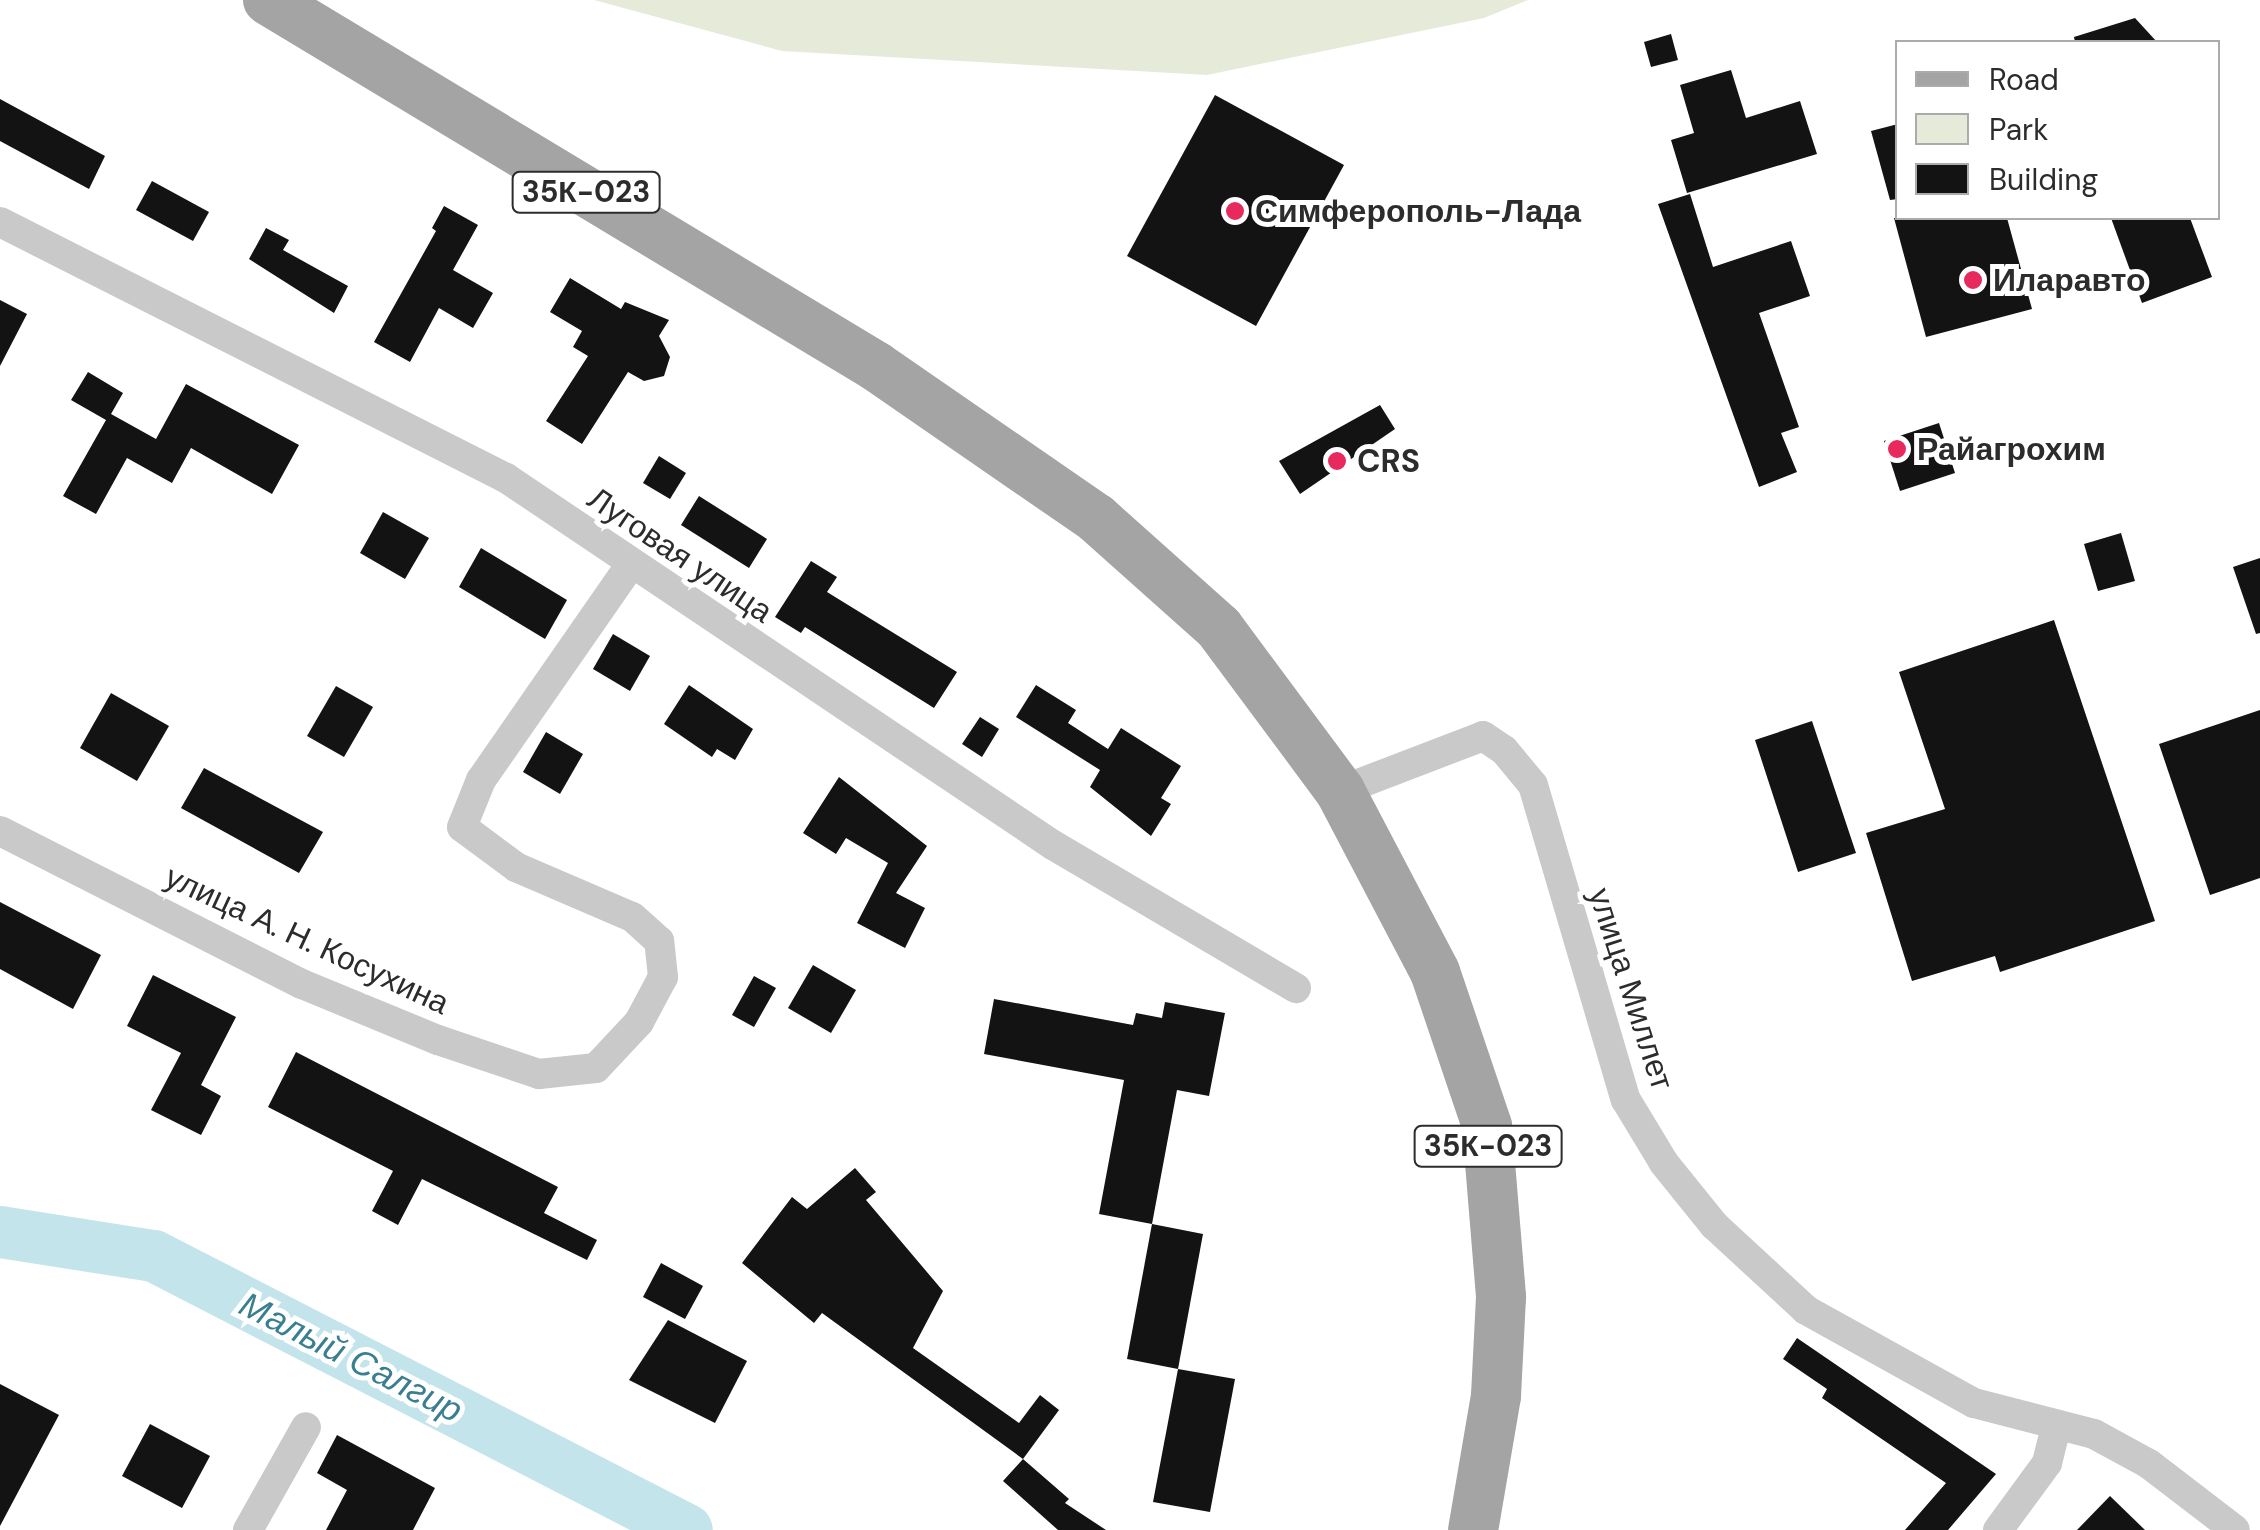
<!DOCTYPE html>
<html>
<head>
<meta charset="utf-8">
<style>
	body { margin:0 }
	#map { position:relative; width:2260px; height:1530px; overflow:hidden; background:#fff; font-family:"DM Sans",sans-serif }
	div>[style] { position:absolute }
	.green>* { inset:0; background:#e6ead9 }
	.river>* { height:52px; margin:-26px; padding:0 26px; transform-origin:26px; border-radius:26px; background:#c4e4eb }
	.building>* { inset:0; background:#131313 }
	.street>* { height:30px; margin:-15px; padding:0 15px; transform-origin:15px; border-radius:15px; background:#c9c9c9 }
	.primary>* { height:50px; margin:-25px; padding:0 25px; transform-origin:25px; border-radius:25px; background:#a4a4a4 }
	.dots>* { width:28px; height:28px; translate:-50% -50%; box-sizing:border-box; border:5px solid #fff; border-radius:50% }
	span { translate:-50% -50%; white-space:nowrap; text-align:center; line-height:1.15; -webkit-text-stroke:10px #fff; paint-order:stroke }
	.shield-label span { padding:2px 8px; background:#fff; border:2px solid; border-radius:8px; -webkit-text-stroke-width:0 }
	.shield-label { font-size:30px; color:#2c2c2c; font-weight:700 }
	.poi-label { font-size:32px; color:#2c2c2c; font-weight:700 }
	.left { translate:0 -50%; text-align:left }
	.street-label { font-size:32px; color:#2c2c2c }
	.water-label { font-size:35px; color:#397f8f; font-style:italic }
	.legend { position:absolute; left:1895px; top:40px; width:325px; height:180px; box-sizing:border-box; background:#fff; border:2px solid #ababab; margin:0; padding:12px 18px; list-style:none; font-size:30px; color:#2c2c2c }
	.legend li { display:flex; align-items:center; gap:20px; height:50px }
	.legend b { width:50px; border:2px solid #ababab }
</style>
</head>
<body>
<div id="map">
	<div class="green">
		<div style="clip-path:polygon(594px 0,1528px 0,1484px 18px,1207px 75px,782px 51px)"></div>
	</div>
	<div class="river">
		<div style="left:0;top:1232px;width:156px;rotate:8.9deg"></div>
		<div style="left:154px;top:1256px;width:599px;rotate:27.21deg"></div>
	</div>
	<div class="building">
		<div style="clip-path:polygon(2135px 18px,2157px 42px,2075px 42px,2074px 37px)"></div>
		<div style="clip-path:polygon(1671px 34px,1678px 60px,1651px 67px,1644px 42px)"></div>
		<div style="clip-path:polygon(1731px 70px,1746px 118px,1800px 101px,1817px 154px,1687px 193px,1671px 140px,1694px 133px,1680px 85px)"></div>
		<div style="clip-path:polygon(1215px 95px,1344px 165px,1256px 326px,1127px 256px)"></div>
		<div style="clip-path:polygon(0 99px,105px 156px,89px 189px,0 141px)"></div>
		<div style="clip-path:polygon(1898px 124px,1898px 199px,1890px 200px,1871px 131px)"></div>
		<div style="clip-path:polygon(152px 181px,209px 212px,193px 241px,136px 210px)"></div>
		<div style="clip-path:polygon(1690px 194px,1713px 267px,1791px 241px,1810px 296px,1759px 313px,1799px 427px,1781px 433px,1797px 472px,1759px 487px,1658px 204px)"></div>
		<div style="clip-path:polygon(444px 206px,478px 225px,453px 270px,493px 293px,473px 328px,439px 308px,410px 362px,374px 342px,436px 231px,432px 228px)"></div>
		<div style="clip-path:polygon(1894px 218px,2007px 218px,2032px 309px,1926px 337px)"></div>
		<div style="clip-path:polygon(2111px 218px,2190px 218px,2212px 277px,2142px 303px)"></div>
		<div style="clip-path:polygon(266px 228px,289px 240px,283px 250px,348px 286px,334px 313px,249px 259px)"></div>
		<div style="clip-path:polygon(570px 278px,621px 309px,625px 302px,669px 320px,659px 336px,670px 357px,664px 376px,644px 381px,628px 372px,582px 444px,546px 421px,588px 356px,573px 347px,582px 331px,550px 312px)"></div>
		<div style="clip-path:polygon(0 300px,27px 314px,0 366px)"></div>
		<div style="clip-path:polygon(88px 372px,123px 393px,111px 414px,156px 439px,186px 384px,299px 445px,272px 494px,191px 448px,172px 483px,127px 458px,96px 514px,63px 496px,106px 420px,71px 400px)"></div>
		<div style="clip-path:polygon(1380px 405px,1395px 429px,1300px 494px,1279px 461px)"></div>
		<div style="clip-path:polygon(1939px 423px,1955px 473px,1900px 491px,1884px 441px)"></div>
		<div style="clip-path:polygon(659px 456px,686px 473px,670px 499px,643px 483px)"></div>
		<div style="clip-path:polygon(699px 496px,767px 539px,749px 568px,681px 525px)"></div>
		<div style="clip-path:polygon(383px 512px,429px 538px,405px 579px,360px 553px)"></div>
		<div style="clip-path:polygon(2121px 533px,2135px 581px,2098px 591px,2084px 544px)"></div>
		<div style="clip-path:polygon(481px 548px,567px 600px,545px 639px,459px 587px)"></div>
		<div style="clip-path:polygon(2260px 558px,2260px 633px,2256px 634px,2233px 567px)"></div>
		<div style="clip-path:polygon(811px 561px,837px 577px,827px 592px,957px 672px,934px 708px,805px 627px,801px 633px,775px 617px)"></div>
		<div style="clip-path:polygon(2054px 620px,2155px 921px,2000px 972px,1995px 956px,1912px 981px,1866px 833px,1945px 809px,1899px 672px)"></div>
		<div style="clip-path:polygon(613px 634px,650px 656px,630px 691px,593px 669px)"></div>
		<div style="clip-path:polygon(689px 685px,753px 729px,735px 760px,717px 749px,712px 757px,664px 724px)"></div>
		<div style="clip-path:polygon(1036px 685px,1076px 710px,1068px 723px,1108px 749px,1121px 728px,1181px 766px,1161px 798px,1171px 804px,1151px 836px,1090px 787px,1100px 770px,1016px 717px)"></div>
		<div style="clip-path:polygon(336px 686px,373px 707px,344px 757px,307px 736px)"></div>
		<div style="clip-path:polygon(111px 693px,169px 726px,137px 781px,80px 748px)"></div>
		<div style="clip-path:polygon(2260px 710px,2260px 878px,2210px 895px,2159px 744px)"></div>
		<div style="clip-path:polygon(980px 717px,999px 729px,982px 757px,962px 744px)"></div>
		<div style="clip-path:polygon(1812px 721px,1856px 853px,1798px 872px,1755px 740px)"></div>
		<div style="clip-path:polygon(546px 732px,583px 754px,560px 794px,523px 772px)"></div>
		<div style="clip-path:polygon(204px 768px,323px 832px,299px 873px,181px 808px)"></div>
		<div style="clip-path:polygon(839px 777px,927px 846px,896px 893px,925px 908px,905px 948px,857px 923px,888px 863px,846px 838px,836px 854px,803px 833px)"></div>
		<div style="clip-path:polygon(0 902px,101px 955px,73px 1009px,0 969px)"></div>
		<div style="clip-path:polygon(813px 965px,856px 990px,831px 1033px,788px 1008px)"></div>
		<div style="clip-path:polygon(153px 975px,236px 1017px,201px 1085px,221px 1096px,201px 1135px,151px 1110px,181px 1053px,127px 1026px)"></div>
		<div style="clip-path:polygon(754px 976px,776px 988px,754px 1027px,732px 1015px)"></div>
		<div style="clip-path:polygon(994px 999px,1133px 1025px,1136px 1013px,1162px 1018px,1165px 1002px,1225px 1013px,1209px 1096px,1177px 1090px,1152px 1224px,1099px 1214px,1124px 1080px,984px 1054px)"></div>
		<div style="clip-path:polygon(296px 1052px,558px 1187px,544px 1213px,597px 1240px,587px 1260px,422px 1179px,398px 1225px,372px 1211px,393px 1171px,268px 1107px)"></div>
		<div style="clip-path:polygon(855px 1168px,876px 1192px,866px 1200px,943px 1291px,913px 1348px,1019px 1423px,1040px 1395px,1059px 1410px,1023px 1459px,822px 1313px,814px 1323px,742px 1263px,792px 1197px,807px 1209px)"></div>
		<div style="clip-path:polygon(1152px 1224px,1203px 1234px,1178px 1369px,1127px 1359px)"></div>
		<div style="clip-path:polygon(661px 1263px,703px 1286px,685px 1319px,643px 1297px)"></div>
		<div style="clip-path:polygon(668px 1320px,747px 1361px,715px 1423px,629px 1380px)"></div>
		<div style="clip-path:polygon(1797px 1338px,1996px 1474px,1948px 1530px,1905px 1530px,1946px 1483px,1822px 1398px,1827px 1389px,1783px 1359px)"></div>
		<div style="clip-path:polygon(1178px 1369px,1235px 1379px,1210px 1512px,1153px 1502px)"></div>
		<div style="clip-path:polygon(0 1384px,59px 1415px,0 1526px)"></div>
		<div style="clip-path:polygon(150px 1424px,210px 1456px,182px 1508px,122px 1476px)"></div>
		<div style="clip-path:polygon(337px 1435px,435px 1488px,413px 1530px,326px 1530px,347px 1490px,317px 1473px)"></div>
		<div style="clip-path:polygon(1023px 1459px,1069px 1499px,1065px 1503px,1106px 1530px,1058px 1530px,1003px 1481px)"></div>
		<div style="clip-path:polygon(2110px 1496px,2145px 1530px,2077px 1530px)"></div>
	</div>
	<div class="street">
		<div style="left:0;top:222px;width:567px;rotate:26.84deg"></div>
		<div style="left:506px;top:478px;width:659px;rotate:33.86deg"></div>
		<div style="left:1053px;top:845px;width:282px;rotate:30.5deg"></div>
		<div style="left:1340px;top:791px;width:153px;rotate:-21deg"></div>
		<div style="left:1483px;top:736px;width:25px;rotate:34deg"></div>
		<div style="left:1504px;top:750px;width:45px;rotate:50.4deg"></div>
		<div style="left:1533px;top:785px;width:328px;rotate:73.6deg"></div>
		<div style="left:1626px;top:1100px;width:74px;rotate:58.9deg"></div>
		<div style="left:1664px;top:1163px;width:80px;rotate:51.1deg"></div>
		<div style="left:1714px;top:1225px;width:125px;rotate:42.7deg"></div>
		<div style="left:1806px;top:1310px;width:192px;rotate:29deg"></div>
		<div style="left:1974px;top:1403px;width:124px;rotate:14.5deg"></div>
		<div style="left:2094px;top:1434px;width:63px;rotate:28.6deg"></div>
		<div style="left:2149px;top:1464px;width:108px;rotate:37.5deg"></div>
		<div style="left:0;top:831px;width:339px;rotate:26.9deg"></div>
		<div style="left:302px;top:984px;width:147px;rotate:22.4deg"></div>
		<div style="left:438px;top:1040px;width:107px;rotate:18.6deg"></div>
		<div style="left:539px;top:1074px;width:57px;rotate:-6deg"></div>
		<div style="left:596px;top:1068px;width:63px;rotate:-46.9deg"></div>
		<div style="left:639px;top:1022px;width:51px;rotate:-61.9deg"></div>
		<div style="left:663px;top:977px;width:36px;rotate:-96deg"></div>
		<div style="left:659px;top:941px;width:36px;rotate:-138deg"></div>
		<div style="left:632px;top:917px;width:126px;rotate:-156.7deg"></div>
		<div style="left:516px;top:867px;width:67px;rotate:-143.5deg"></div>
		<div style="left:462px;top:827px;width:51px;rotate:-68deg"></div>
		<div style="left:481px;top:780px;width:261px;rotate:-55.2deg"></div>
		<div style="left:248px;top:1530px;width:118px;rotate:-60.6deg"></div>
		<div style="left:1998px;top:1530px;width:83px;rotate:-53.8deg"></div>
		<div style="left:2047px;top:1463px;width:38px;rotate:-76deg"></div>
	</div>
	<div class="primary">
		<div style="left:268px;top:0;width:711px;rotate:31.07deg"></div>
		<div style="left:877px;top:367px;width:266px;rotate:34.6deg"></div>
		<div style="left:1096px;top:518px;width:165px;rotate:41.8deg"></div>
		<div style="left:1219px;top:628px;width:203px;rotate:53.4deg"></div>
		<div style="left:1340px;top:791px;width:204px;rotate:62.3deg"></div>
		<div style="left:1435px;top:972px;width:163px;rotate:71.3deg"></div>
		<div style="left:1487px;top:1126px;width:172px;rotate:85.3deg"></div>
		<div style="left:1501px;top:1297px;width:99px;rotate:92.9deg"></div>
		<div style="left:1496px;top:1396px;width:136px;rotate:99.7deg"></div>
	</div>
	<div class="dots">
		<div style="left:1235px;top:211px;background:#e8295d"></div>
		<div style="left:1973px;top:280px;background:#e8295d"></div>
		<div style="left:1897px;top:449px;background:#e8295d"></div>
		<div style="left:1337px;top:461px;background:#e8295d"></div>
	</div>
	<div class="shield-label">
		<span style="left:586px;top:192px">35К-023</span>
		<span style="left:1488px;top:1146px">35К-023</span>
	</div>
	<div class="poi-label">
		<span class="left" style="left:1255px;top:211px">Симферополь-Лада</span>
		<span class="left" style="left:1993px;top:280px">Иларавто</span>
		<span class="left" style="left:1917px;top:449px">Райагрохим</span>
		<span class="left" style="left:1357px;top:461px">CRS</span>
	</div>
	<div class="street-label">
		<span style="left:680px;top:555px;rotate:34deg">Луговая улица</span>
		<span style="left:307px;top:940px;rotate:25deg">улица А. Н. Косухина</span>
		<span style="left:1631px;top:989px;rotate:72deg">улица Миллет</span>
	</div>
	<div class="water-label">
		<span style="left:351px;top:1357px;rotate:27deg">Малый Салгир</span>
	</div>
	<ul class="legend">
	<li><b style="height:12px;background:#a4a4a4"></b>Road</li>
	<li><b style="height:28px;background:#e6ead9"></b>Park</li>
	<li><b style="height:28px;background:#131313"></b>Building</li>
	</ul>
</div>
</body>
</html>
